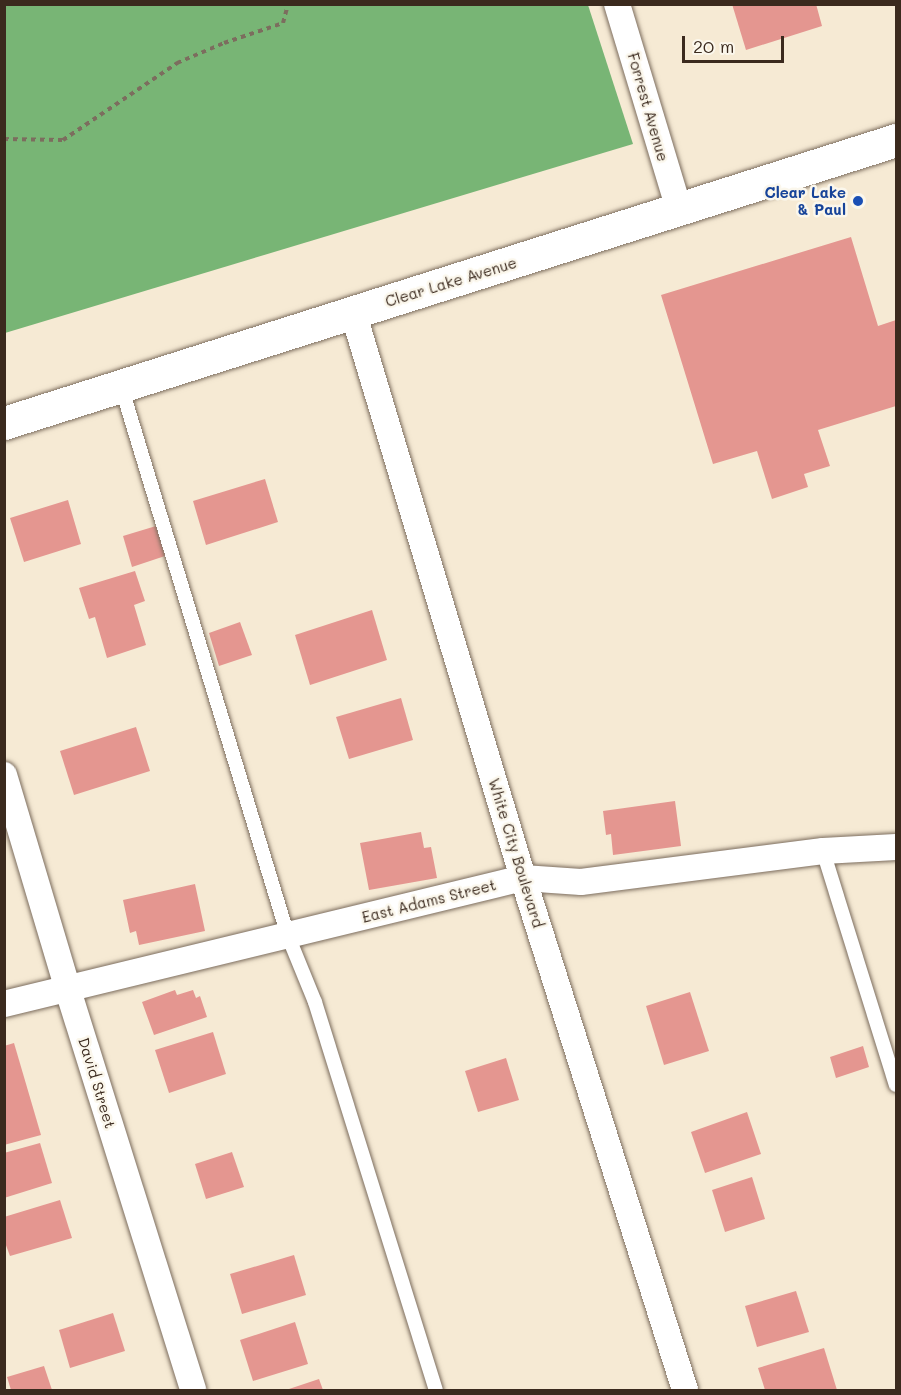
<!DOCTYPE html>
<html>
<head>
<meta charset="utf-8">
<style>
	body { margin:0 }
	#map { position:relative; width:901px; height:1395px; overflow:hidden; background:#f6ead4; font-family:Mali,sans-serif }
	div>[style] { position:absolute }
	.forest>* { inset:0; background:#78b575 }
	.building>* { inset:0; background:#e49690 }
	.path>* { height:4px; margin-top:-2px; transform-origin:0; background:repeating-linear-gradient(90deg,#7c6d5e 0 4.5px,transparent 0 9px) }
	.roads { filter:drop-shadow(0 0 2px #7c6d5e) drop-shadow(0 0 2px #7c6d5e) }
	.lane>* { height:14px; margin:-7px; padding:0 7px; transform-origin:7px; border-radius:7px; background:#fff }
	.street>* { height:26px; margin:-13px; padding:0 13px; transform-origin:13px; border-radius:13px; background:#fff }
	.primary>* { height:33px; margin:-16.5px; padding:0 16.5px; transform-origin:16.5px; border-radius:16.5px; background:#fff }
	.dots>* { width:16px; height:16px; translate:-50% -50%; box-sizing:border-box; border:3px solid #fbf7ec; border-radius:50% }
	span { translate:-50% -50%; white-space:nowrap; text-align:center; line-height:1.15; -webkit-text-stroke:5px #fbf7ec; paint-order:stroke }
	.street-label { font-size:15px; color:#3b2a1e }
	.transit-label { font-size:15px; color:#164399; font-weight:700 }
	.right { translate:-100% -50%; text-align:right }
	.frame { position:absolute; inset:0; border:6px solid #3b2a1e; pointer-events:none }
	.scale { position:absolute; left:682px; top:36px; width:102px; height:27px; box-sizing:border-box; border:3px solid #3b2a1e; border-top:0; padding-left:8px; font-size:18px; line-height:21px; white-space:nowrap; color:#3b2a1e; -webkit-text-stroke:4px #fbf7ec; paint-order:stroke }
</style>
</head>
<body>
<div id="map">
	<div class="forest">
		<div style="clip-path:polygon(5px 4px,588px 5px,633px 144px,5px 333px)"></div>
	</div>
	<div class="building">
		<div style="clip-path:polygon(732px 4px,816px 4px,822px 26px,746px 50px)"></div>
		<div style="clip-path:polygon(851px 237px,878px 326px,896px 320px,896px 406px,818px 430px,830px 466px,804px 474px,808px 487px,772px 499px,757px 451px,713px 464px,661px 295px)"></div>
		<div style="clip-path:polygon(265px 479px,278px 522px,206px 545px,193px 501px)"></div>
		<div style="clip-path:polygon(68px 500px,81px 544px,24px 562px,10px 518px)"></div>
		<div style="clip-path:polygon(156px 526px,165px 556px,132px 567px,123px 536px)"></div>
		<div style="clip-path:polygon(135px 571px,145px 601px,134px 605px,146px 645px,107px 658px,95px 617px,89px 619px,79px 588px)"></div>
		<div style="clip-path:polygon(372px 610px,387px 660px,310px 685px,295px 635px)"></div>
		<div style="clip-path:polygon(240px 622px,252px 655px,219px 666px,209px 633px)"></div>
		<div style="clip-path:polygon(401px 698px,413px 740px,349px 759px,336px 717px)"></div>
		<div style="clip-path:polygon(136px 727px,150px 771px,74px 795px,60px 751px)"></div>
		<div style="clip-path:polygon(675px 801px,681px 846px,613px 855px,611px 834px,606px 835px,603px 811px)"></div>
		<div style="clip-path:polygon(421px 832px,424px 848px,431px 847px,437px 878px,369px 890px,360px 843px)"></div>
		<div style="clip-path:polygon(195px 884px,205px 931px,139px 945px,136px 931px,130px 933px,123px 900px)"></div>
		<div style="clip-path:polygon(175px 990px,177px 995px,193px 990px,196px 998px,200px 996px,207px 1017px,154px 1035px,142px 1002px)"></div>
		<div style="clip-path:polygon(690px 992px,709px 1051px,664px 1065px,646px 1006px)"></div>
		<div style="clip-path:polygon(213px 1032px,226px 1074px,169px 1093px,155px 1050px)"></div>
		<div style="clip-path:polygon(14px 1043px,41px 1135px,4px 1145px,4px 1046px)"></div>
		<div style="clip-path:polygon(863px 1046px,869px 1067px,836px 1078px,830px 1057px)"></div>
		<div style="clip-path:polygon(506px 1058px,519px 1100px,478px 1112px,465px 1071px)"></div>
		<div style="clip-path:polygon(747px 1112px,761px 1154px,705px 1173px,691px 1132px)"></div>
		<div style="clip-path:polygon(40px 1143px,52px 1183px,4px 1198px,4px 1153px)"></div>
		<div style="clip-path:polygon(232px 1152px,244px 1187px,206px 1199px,195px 1164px)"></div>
		<div style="clip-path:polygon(752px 1177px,765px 1219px,725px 1232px,712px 1190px)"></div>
		<div style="clip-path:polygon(60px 1200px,72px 1238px,10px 1256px,4px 1240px,4px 1217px)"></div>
		<div style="clip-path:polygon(294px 1255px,306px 1295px,242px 1314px,230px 1274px)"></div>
		<div style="clip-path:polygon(796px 1291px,809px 1332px,757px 1347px,745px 1306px)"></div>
		<div style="clip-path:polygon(113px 1313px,125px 1351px,70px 1368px,59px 1330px)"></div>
		<div style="clip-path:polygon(295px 1322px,308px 1364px,253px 1381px,240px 1340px)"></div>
		<div style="clip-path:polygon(824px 1348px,837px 1390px,765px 1390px,758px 1368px)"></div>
		<div style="clip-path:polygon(44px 1366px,52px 1390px,11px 1390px,7px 1377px)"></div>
		<div style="clip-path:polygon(319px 1379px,323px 1390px,286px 1390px)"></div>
	</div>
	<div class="path">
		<div style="left:4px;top:139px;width:59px;rotate:1deg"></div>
		<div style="left:63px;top:140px;width:138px;rotate:-34deg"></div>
		<div style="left:177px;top:63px;width:51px;rotate:-23.1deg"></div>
		<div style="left:224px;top:43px;width:62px;rotate:-18.7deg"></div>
		<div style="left:283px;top:23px;width:20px;rotate:-75deg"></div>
	</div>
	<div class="roads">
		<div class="lane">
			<div style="left:121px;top:386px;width:575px;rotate:73.11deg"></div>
			<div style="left:288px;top:936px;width:71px;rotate:67.8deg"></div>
			<div style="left:315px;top:1002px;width:406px;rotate:72.7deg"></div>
			<div style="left:823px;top:851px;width:245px;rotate:72.7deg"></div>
		</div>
		<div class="street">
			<div style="left:617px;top:4px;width:215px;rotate:73.2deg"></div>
			<div style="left:353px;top:312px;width:591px;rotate:73.28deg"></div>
			<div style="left:523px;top:878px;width:537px;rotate:72.44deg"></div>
			<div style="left:4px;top:775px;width:221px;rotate:73.4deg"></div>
			<div style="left:67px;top:987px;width:422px;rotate:72.6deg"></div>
			<div style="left:4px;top:1004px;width:534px;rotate:-13.65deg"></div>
			<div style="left:523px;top:878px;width:58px;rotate:3.9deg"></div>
			<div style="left:581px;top:882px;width:244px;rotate:-7.3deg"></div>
			<div style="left:823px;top:851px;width:73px;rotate:-3.1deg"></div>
		</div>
		<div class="primary">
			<div style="left:4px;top:423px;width:936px;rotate:-17.6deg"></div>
		</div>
	</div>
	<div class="dots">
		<div style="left:858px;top:201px;background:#1a4fb4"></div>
	</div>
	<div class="street-label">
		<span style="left:648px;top:107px;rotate:74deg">Forrest Avenue</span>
		<span style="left:451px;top:282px;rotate:-17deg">Clear Lake Avenue</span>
		<span style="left:516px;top:853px;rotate:73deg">White City Boulevard</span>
		<span style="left:429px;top:901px;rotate:-14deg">East Adams Street</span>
		<span style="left:97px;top:1083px;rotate:73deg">David Street</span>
	</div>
	<div class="transit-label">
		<span class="right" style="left:846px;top:201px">Clear Lake<br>&amp; Paul</span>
	</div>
	<div class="frame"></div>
	<div class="scale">20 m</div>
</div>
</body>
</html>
